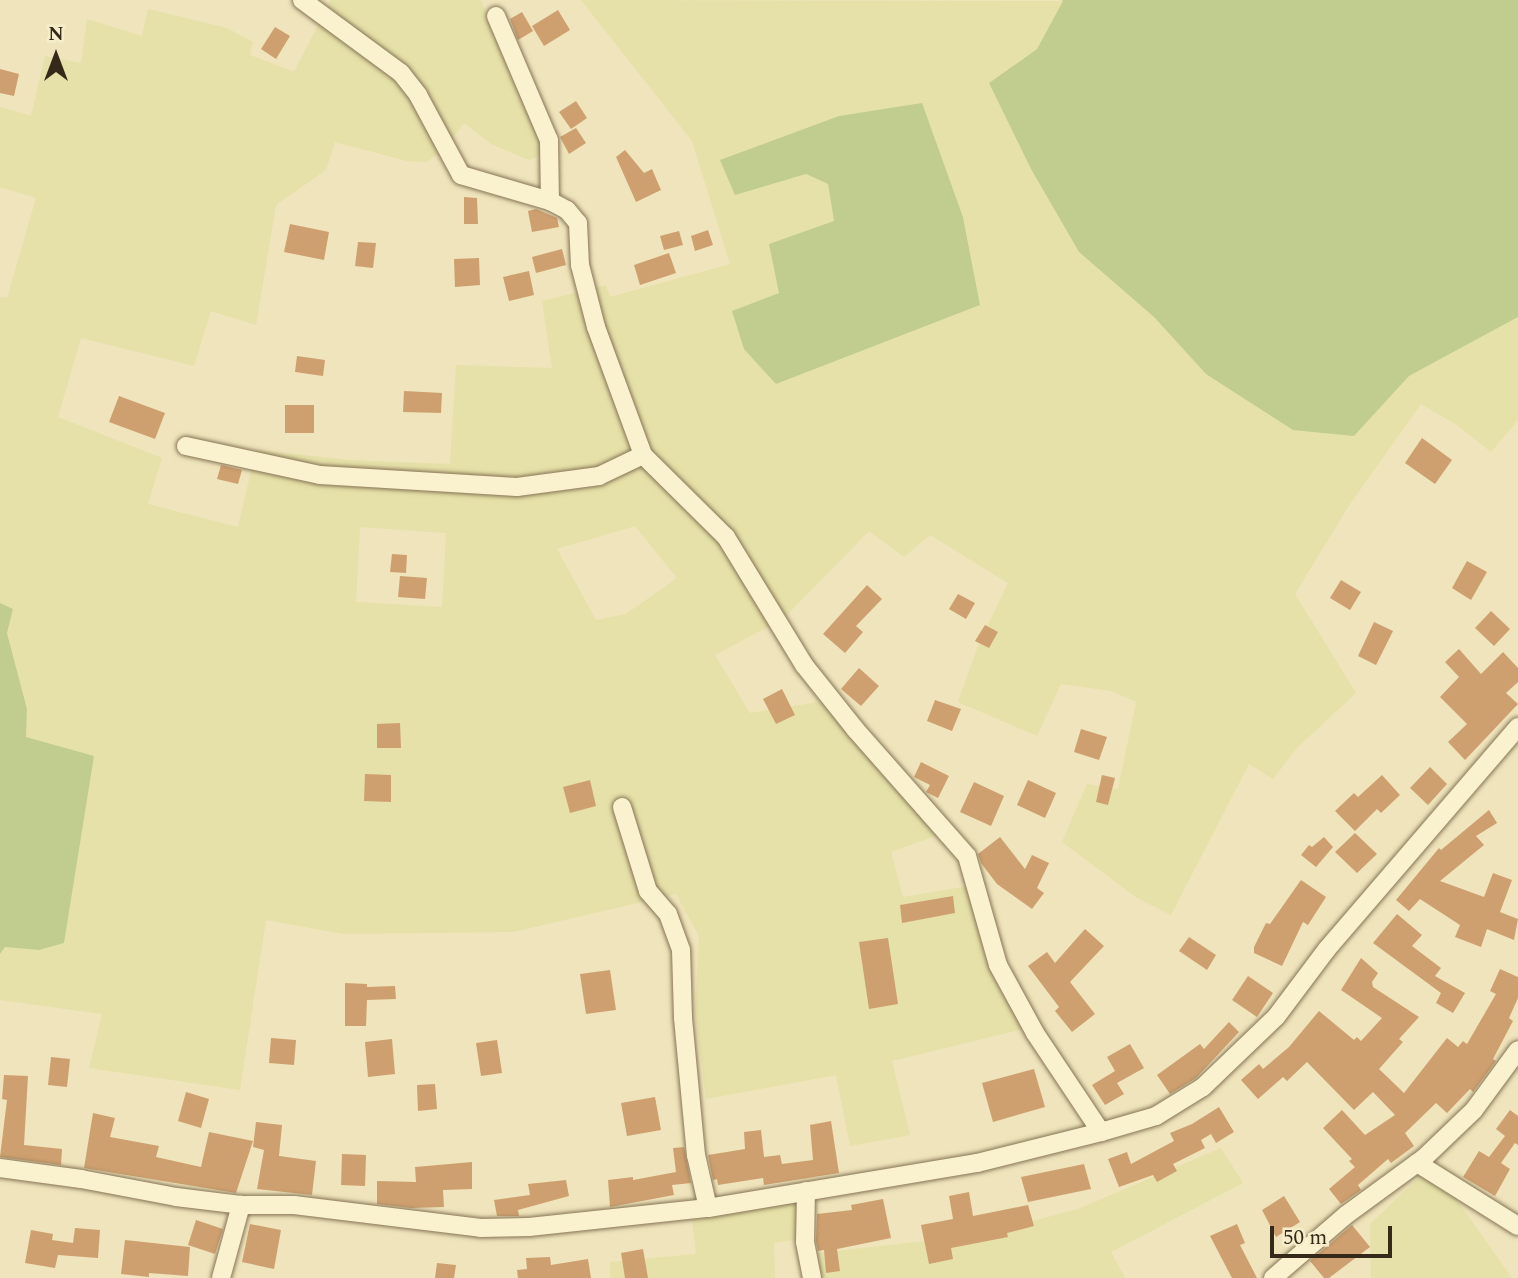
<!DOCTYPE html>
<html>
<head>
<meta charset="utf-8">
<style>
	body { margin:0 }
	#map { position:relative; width:1518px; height:1278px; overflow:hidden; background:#efe4bb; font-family:Spectral,serif }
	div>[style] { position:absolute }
	.farmland>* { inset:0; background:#e5e1a8 }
	.green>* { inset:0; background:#c0cd8f }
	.building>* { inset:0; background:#cfa06f }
	.roads { filter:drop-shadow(0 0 2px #867455) drop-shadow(0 0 2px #867455) }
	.street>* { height:18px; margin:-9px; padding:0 9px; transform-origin:9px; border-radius:9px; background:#faf1ce }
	span { translate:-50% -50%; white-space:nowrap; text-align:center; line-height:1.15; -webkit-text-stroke:7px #f6eecb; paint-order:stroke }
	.north { position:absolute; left:21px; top:21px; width:70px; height:70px; -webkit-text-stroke:5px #f6eecb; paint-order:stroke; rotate:0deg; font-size:19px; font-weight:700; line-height:28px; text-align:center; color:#352a1a }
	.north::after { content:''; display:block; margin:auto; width:24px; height:32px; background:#352a1a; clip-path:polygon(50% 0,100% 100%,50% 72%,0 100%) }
	.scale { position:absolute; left:1270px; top:1226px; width:122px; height:32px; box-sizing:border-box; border:4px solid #352a1a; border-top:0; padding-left:9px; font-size:21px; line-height:24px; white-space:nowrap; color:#352a1a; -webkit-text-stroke:5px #f6eecb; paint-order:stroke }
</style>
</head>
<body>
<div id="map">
	<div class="farmland">
		<div style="clip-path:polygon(evenodd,331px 0,481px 0,539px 135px,542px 154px,529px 160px,491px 144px,464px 123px,443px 151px,426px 162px,407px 161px,335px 142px,326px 170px,276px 205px,256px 325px,211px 311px,194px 366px,81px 338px,58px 417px,162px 458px,148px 504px,238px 527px,256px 450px,350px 460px,450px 464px,456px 365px,552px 368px,542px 301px,606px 285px,610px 297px,730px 264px,692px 141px,581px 0,1063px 1px,1037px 49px,989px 83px,1031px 169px,1079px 252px,1154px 317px,1206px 374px,1354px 436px,1409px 376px,1518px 317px,1518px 420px,1491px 452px,1457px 425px,1421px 404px,1348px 507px,1295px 594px,1356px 693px,1297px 748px,1273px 779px,1249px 764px,1171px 915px,1137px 898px,1062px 842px,1087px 784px,1118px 789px,1136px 702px,1112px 691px,1061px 684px,1037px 736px,958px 702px,978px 646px,1008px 583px,930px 535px,904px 557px,869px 531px,783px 619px,715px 655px,750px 713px,837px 699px,951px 830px,891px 852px,903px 897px,975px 885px,1031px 1027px,892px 1061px,910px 1135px,850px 1146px,836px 1075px,706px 1099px,695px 1013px,699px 936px,676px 894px,513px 932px,343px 934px,266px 920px,240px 1090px,89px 1068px,102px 1014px,0 1000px,0 954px,5px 947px,39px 950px,94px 757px,26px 737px,27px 709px,7px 633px,13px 609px,0 603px,0 297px,7px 298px,36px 198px,0 187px,0 107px,31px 116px,45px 56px,81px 63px,87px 19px,142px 36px,148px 9px,227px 28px,253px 42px,250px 55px,294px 72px,331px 0,922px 104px,963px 217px,980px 305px,776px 384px,733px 311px,779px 293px,834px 221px,828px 184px,806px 174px,735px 195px,922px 104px,331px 0,635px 526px,677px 578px,626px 614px,596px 620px,557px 549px,635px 526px,331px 0,360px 527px,446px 533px,442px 607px,356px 602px,360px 527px)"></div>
		<div style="clip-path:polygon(1221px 1148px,1243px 1183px,1111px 1252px,1125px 1278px,820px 1278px,818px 1253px,980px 1235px,1078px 1209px)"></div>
		<div style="clip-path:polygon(1432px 1165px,1512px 1278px,1371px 1278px,1370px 1224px)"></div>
		<div style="clip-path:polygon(797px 1184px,806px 1238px,774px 1243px,775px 1278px,610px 1278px,610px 1262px,696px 1254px,690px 1202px)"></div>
	</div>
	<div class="green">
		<div style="clip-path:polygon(1061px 0,1518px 0,1518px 317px,1409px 376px,1354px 436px,1293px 430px,1206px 374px,1154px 317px,1079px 252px,1031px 169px,989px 83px,1037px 49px,1063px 1px)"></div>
		<div style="clip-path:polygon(922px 103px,963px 217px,980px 305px,776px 384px,744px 349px,732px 311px,779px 293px,769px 244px,834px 221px,828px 184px,806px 174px,735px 195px,720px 160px,839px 116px)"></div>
		<div style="clip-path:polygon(0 603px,13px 609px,7px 633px,27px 709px,26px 737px,94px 756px,64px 943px,39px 950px,5px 947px,0 954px)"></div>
	</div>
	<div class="building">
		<div style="clip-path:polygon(558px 10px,570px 30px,544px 46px,532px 26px)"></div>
		<div style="clip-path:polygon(522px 12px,533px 31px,518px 40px,510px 19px)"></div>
		<div style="clip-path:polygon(275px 27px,290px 36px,276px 59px,261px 49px)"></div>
		<div style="clip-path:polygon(0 69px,19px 74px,14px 96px,0 93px)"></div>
		<div style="clip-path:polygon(576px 101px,587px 118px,571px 129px,559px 112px)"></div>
		<div style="clip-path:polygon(576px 128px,586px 143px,569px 154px,560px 137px)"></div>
		<div style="clip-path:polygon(625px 150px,644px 173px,652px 169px,661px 190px,636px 202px,616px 157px)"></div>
		<div style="clip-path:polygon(464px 197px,477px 198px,478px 224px,464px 224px)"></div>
		<div style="clip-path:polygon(536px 209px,557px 218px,559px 227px,532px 232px,528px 211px)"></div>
		<div style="clip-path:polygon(290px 224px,329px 232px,324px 260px,284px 252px)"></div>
		<div style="clip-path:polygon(708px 230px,713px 245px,695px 251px,691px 236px)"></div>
		<div style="clip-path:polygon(679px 231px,683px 245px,664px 250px,660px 236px)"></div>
		<div style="clip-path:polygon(358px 242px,376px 243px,373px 268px,355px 266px)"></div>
		<div style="clip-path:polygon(562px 249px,566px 265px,536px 273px,532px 257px)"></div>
		<div style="clip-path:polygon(669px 253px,676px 273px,640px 285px,634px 265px)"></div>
		<div style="clip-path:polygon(479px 258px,480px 285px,455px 287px,454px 259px)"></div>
		<div style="clip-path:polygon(529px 271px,534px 295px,509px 301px,503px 277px)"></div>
		<div style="clip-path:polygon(297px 356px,325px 360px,323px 376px,295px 372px)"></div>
		<div style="clip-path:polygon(404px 391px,442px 393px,441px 413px,403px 412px)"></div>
		<div style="clip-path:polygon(119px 396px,165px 413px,155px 439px,109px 422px)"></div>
		<div style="clip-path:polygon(285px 405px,314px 405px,314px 433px,285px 433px)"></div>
		<div style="clip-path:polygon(1422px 438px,1452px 460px,1435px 484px,1405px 463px)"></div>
		<div style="clip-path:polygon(221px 465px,242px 470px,238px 484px,217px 479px)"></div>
		<div style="clip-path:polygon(392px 554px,407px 555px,406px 573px,390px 572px)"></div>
		<div style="clip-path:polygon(1467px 561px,1487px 572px,1471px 600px,1452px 588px)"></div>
		<div style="clip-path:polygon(400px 576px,427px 578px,425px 599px,398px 597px)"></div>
		<div style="clip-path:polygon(1341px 580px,1361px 592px,1350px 610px,1330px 598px)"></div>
		<div style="clip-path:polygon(867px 585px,882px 599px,856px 626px,863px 632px,845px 653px,823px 634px)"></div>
		<div style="clip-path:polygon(958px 594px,975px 603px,966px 619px,949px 609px)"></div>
		<div style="clip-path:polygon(1491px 611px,1510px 629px,1494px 646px,1475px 628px)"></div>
		<div style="clip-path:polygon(1374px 622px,1393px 631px,1376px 665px,1358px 656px)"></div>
		<div style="clip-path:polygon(985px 625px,998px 632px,989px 648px,975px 641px)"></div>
		<div style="clip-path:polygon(1459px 649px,1481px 674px,1503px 652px,1518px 668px,1518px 682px,1506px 693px,1518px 704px,1465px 760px,1448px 742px,1467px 724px,1440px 697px,1459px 677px,1445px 662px)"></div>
		<div style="clip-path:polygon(859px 668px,879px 686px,861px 706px,841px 689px)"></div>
		<div style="clip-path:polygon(782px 689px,795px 715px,776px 724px,763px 699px)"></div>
		<div style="clip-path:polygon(935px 700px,961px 709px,952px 731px,927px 721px)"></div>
		<div style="clip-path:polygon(400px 723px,401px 748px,377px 748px,377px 724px)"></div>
		<div style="clip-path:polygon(1081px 729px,1107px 737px,1099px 760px,1074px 752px)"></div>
		<div style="clip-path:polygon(921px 762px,949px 776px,938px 798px,926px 792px,930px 785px,914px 777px)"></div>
		<div style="clip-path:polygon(1430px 767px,1447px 784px,1428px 805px,1410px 788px)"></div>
		<div style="clip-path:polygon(365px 774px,391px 775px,391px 802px,364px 801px)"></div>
		<div style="clip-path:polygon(1102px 775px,1115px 778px,1108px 805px,1096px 802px)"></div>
		<div style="clip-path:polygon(1382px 775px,1400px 795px,1381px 813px,1377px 809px,1355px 831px,1335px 811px,1354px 793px,1358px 797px)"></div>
		<div style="clip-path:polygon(590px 780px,596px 806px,570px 813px,563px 787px)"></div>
		<div style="clip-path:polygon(1028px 780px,1056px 793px,1045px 818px,1017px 805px)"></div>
		<div style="clip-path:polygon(974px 782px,1004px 796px,991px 826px,960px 812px)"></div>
		<div style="clip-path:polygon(1489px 810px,1497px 823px,1476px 836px,1484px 845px,1440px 881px,1484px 897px,1493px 873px,1512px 880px,1500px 912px,1518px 919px,1514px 940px,1487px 929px,1481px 947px,1455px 937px,1460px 925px,1420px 899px,1409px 911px,1396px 900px,1439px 848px,1441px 850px)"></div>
		<div style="clip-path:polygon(1355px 833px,1377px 854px,1357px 873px,1335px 852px)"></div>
		<div style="clip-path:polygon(1000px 837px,1025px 869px,1032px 855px,1049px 863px,1037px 888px,1044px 893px,1032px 909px,997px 884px,981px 863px,978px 854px)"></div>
		<div style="clip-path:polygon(1324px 837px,1333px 847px,1316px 867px,1301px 855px,1309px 845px,1312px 847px)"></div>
		<div style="clip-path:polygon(1301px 880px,1326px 897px,1308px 925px,1303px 922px,1282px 966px,1254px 953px,1254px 947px,1266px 923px,1270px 924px)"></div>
		<div style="clip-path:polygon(953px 896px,955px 913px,902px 923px,900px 905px)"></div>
		<div style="clip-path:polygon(1397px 914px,1422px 935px,1412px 946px,1441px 968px,1435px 976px,1465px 993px,1453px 1013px,1436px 1003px,1441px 993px,1373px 943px)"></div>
		<div style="clip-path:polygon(1085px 929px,1104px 946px,1070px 982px,1095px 1014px,1072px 1032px,1055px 1011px,1059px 1007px,1028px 966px,1047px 952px,1055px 963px)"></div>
		<div style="clip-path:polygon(1189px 937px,1216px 955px,1207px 970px,1179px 951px)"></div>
		<div style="clip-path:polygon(888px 938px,898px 1004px,869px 1009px,859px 942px)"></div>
		<div style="clip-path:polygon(1361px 958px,1378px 973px,1372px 982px,1373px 987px,1419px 1017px,1399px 1039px,1403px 1042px,1379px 1069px,1404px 1093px,1447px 1038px,1458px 1047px,1463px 1041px,1467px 1044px,1496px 994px,1490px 991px,1500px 969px,1518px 977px,1518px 998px,1509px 1018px,1513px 1021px,1493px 1059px,1496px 1061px,1473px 1092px,1470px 1089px,1447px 1113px,1436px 1103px,1405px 1133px,1414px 1146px,1391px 1163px,1388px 1159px,1358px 1185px,1361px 1190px,1341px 1204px,1329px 1189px,1355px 1167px,1349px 1161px,1352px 1159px,1323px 1128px,1342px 1110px,1365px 1135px,1395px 1115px,1373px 1092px,1354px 1110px,1307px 1062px,1287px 1081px,1283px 1077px,1258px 1099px,1241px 1080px,1259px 1064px,1263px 1069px,1289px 1047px,1319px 1011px,1354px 1040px,1357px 1037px,1361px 1041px,1382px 1018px,1341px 990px)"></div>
		<div style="clip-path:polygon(610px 970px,616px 1010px,586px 1014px,580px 974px)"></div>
		<div style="clip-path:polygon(1248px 976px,1273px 993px,1257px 1017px,1232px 1000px)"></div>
		<div style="clip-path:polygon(345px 983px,367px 984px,367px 987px,395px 986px,396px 999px,367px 1000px,366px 1026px,345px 1026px)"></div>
		<div style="clip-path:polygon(1229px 1022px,1239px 1032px,1196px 1078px,1170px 1094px,1157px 1075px,1200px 1044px,1204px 1049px)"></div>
		<div style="clip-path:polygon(271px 1038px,296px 1040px,294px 1065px,269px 1063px)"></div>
		<div style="clip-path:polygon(392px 1039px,395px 1074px,368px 1077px,365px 1042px)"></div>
		<div style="clip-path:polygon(497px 1040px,502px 1073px,481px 1076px,476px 1043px)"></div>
		<div style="clip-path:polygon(1130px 1044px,1144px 1068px,1117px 1083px,1124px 1094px,1105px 1105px,1092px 1085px,1115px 1071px,1107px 1057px)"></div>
		<div style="clip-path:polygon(51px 1057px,70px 1059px,67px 1087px,48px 1085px)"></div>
		<div style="clip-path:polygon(1034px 1069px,1045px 1107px,993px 1122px,982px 1083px)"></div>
		<div style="clip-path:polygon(4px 1075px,28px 1076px,24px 1145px,62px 1149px,61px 1165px,0 1157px,7px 1100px,2px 1099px)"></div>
		<div style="clip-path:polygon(435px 1084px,437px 1109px,418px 1111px,417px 1085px)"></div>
		<div style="clip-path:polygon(186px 1092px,209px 1099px,201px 1128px,178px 1121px)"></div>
		<div style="clip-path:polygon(655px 1097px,661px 1130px,627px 1136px,621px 1103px)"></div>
		<div style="clip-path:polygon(1219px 1107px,1234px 1132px,1216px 1143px,1211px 1134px,1201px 1140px,1205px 1148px,1173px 1164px,1177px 1171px,1157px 1182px,1153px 1175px,1119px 1187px,1108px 1159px,1127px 1152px,1131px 1164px,1174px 1141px,1170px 1133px,1192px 1124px)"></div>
		<div style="clip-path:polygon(1510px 1110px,1518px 1116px,1518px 1145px,1515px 1143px,1501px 1163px,1510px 1169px,1495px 1196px,1463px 1177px,1479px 1151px,1489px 1157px,1505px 1136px,1496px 1129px)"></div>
		<div style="clip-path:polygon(93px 1113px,115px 1118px,110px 1137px,159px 1146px,156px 1157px,201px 1167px,209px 1132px,253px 1141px,236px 1193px,84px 1168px)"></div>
		<div style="clip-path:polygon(831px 1121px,839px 1173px,764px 1185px,763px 1178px,718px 1185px,717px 1179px,713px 1180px,708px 1155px,745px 1149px,744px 1132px,761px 1130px,764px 1157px,780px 1155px,782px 1164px,813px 1160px,810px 1125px)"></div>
		<div style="clip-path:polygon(256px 1122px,282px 1125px,279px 1156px,316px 1161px,312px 1195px,257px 1189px,264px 1150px,253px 1147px)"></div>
		<div style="clip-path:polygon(684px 1147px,691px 1183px,672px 1185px,674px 1195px,610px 1207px,608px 1180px,633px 1177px,633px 1180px,676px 1172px,673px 1148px)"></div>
		<div style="clip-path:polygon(342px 1154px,366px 1155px,365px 1186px,341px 1185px)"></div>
		<div style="clip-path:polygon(472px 1162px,472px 1189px,443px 1190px,444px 1207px,411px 1208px,377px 1204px,377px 1181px,416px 1182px,415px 1167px)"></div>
		<div style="clip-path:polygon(1084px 1164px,1091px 1189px,1028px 1202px,1021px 1177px)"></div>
		<div style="clip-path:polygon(566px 1180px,569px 1196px,518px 1210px,519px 1216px,497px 1216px,494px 1200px,530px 1195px,528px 1184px)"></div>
		<div style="clip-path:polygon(969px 1192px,973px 1216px,1028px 1205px,1034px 1226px,1007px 1233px,1008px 1237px,951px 1248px,953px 1259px,929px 1264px,921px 1225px,953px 1219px,949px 1196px)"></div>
		<div style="clip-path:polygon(1284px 1196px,1300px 1222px,1276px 1237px,1262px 1210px)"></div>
		<div style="clip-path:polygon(883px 1199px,891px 1238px,837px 1249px,840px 1271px,826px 1273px,824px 1250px,818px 1251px,816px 1241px,817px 1214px,852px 1210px,851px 1205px)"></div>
		<div style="clip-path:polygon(196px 1220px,223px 1229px,215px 1254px,188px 1245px)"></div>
		<div style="clip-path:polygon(250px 1224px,281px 1230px,274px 1269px,242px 1262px)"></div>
		<div style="clip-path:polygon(1237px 1224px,1245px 1243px,1240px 1245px,1257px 1278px,1232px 1278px,1210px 1236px)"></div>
		<div style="clip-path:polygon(1352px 1225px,1370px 1247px,1329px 1278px,1324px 1278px,1310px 1261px)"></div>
		<div style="clip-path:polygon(75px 1228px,100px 1230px,98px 1258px,58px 1255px,55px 1268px,25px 1263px,31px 1230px,53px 1234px,52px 1240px,73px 1243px)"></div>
		<div style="clip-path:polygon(125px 1240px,190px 1247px,188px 1276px,149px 1273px,149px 1277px,121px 1274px)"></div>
		<div style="clip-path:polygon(643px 1249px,648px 1278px,625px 1278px,621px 1253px)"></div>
		<div style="clip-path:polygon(550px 1257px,551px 1265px,588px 1259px,591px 1278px,518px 1278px,517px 1270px,527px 1269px,526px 1258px)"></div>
		<div style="clip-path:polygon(437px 1263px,456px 1265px,454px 1278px,435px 1278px)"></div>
	</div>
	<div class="roads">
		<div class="street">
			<div style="left:302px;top:0;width:123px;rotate:36.4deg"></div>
			<div style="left:401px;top:73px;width:28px;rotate:52deg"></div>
			<div style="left:418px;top:95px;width:91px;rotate:61.7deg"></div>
			<div style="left:461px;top:175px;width:93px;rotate:16.3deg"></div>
			<div style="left:550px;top:201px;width:19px;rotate:28deg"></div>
			<div style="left:567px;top:210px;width:17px;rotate:50deg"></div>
			<div style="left:578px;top:223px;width:42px;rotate:87.3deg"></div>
			<div style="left:580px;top:265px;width:64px;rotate:75.5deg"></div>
			<div style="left:596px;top:327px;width:136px;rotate:69.8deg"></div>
			<div style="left:643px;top:455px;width:117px;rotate:44.7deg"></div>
			<div style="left:726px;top:537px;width:150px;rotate:58.6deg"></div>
			<div style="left:804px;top:665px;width:82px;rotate:51.4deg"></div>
			<div style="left:855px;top:729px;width:169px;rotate:48.6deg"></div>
			<div style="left:967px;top:856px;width:113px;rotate:74.1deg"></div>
			<div style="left:998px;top:965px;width:77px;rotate:61.4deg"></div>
			<div style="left:1035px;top:1033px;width:119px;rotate:56.3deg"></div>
			<div style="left:496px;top:16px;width:135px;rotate:66.9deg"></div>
			<div style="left:549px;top:140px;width:61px;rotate:89.1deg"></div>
			<div style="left:186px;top:446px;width:137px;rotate:12.2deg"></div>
			<div style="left:320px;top:475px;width:197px;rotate:3.5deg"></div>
			<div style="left:517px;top:487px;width:83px;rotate:-7.6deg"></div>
			<div style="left:599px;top:476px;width:49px;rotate:-25.5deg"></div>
			<div style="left:622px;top:807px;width:88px;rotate:72.8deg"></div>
			<div style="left:648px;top:891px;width:30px;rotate:49deg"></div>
			<div style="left:668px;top:914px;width:38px;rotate:70deg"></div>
			<div style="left:681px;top:950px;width:68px;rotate:88.3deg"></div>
			<div style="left:683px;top:1018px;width:138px;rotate:84.6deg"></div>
			<div style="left:696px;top:1155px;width:54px;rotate:77.2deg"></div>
			<div style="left:1417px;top:1163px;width:119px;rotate:32deg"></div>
			<div style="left:0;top:1168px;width:82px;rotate:7.7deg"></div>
			<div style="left:81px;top:1179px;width:97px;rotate:10.7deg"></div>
			<div style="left:176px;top:1197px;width:65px;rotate:7deg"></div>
			<div style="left:241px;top:1205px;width:53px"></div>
			<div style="left:294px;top:1205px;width:188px;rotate:7deg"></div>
			<div style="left:481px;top:1228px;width:48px;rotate:-1.2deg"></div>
			<div style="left:529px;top:1227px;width:180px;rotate:-6.1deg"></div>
			<div style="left:708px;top:1208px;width:273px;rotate:-9.5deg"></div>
			<div style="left:977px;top:1163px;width:128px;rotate:-14deg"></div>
			<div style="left:1101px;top:1132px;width:57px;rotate:-16.2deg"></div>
			<div style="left:1156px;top:1116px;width:55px;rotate:-31.7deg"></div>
			<div style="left:1203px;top:1087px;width:101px;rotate:-43.8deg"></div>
			<div style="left:1276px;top:1017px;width:85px;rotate:-53.1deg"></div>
			<div style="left:1327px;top:949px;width:293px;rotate:-49.3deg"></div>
			<div style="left:806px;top:1191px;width:51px;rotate:91.1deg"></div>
			<div style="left:805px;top:1242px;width:37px;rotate:79deg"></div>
			<div style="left:221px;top:1278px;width:76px;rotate:-74.7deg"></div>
			<div style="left:1273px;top:1278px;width:96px;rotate:-40.8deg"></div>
			<div style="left:1346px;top:1215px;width:97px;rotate:-36.2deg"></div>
			<div style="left:1424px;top:1158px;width:69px;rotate:-43.8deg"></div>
			<div style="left:1474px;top:1110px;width:74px;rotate:-53.7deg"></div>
		</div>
	</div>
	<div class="north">N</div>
	<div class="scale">50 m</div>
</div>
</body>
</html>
